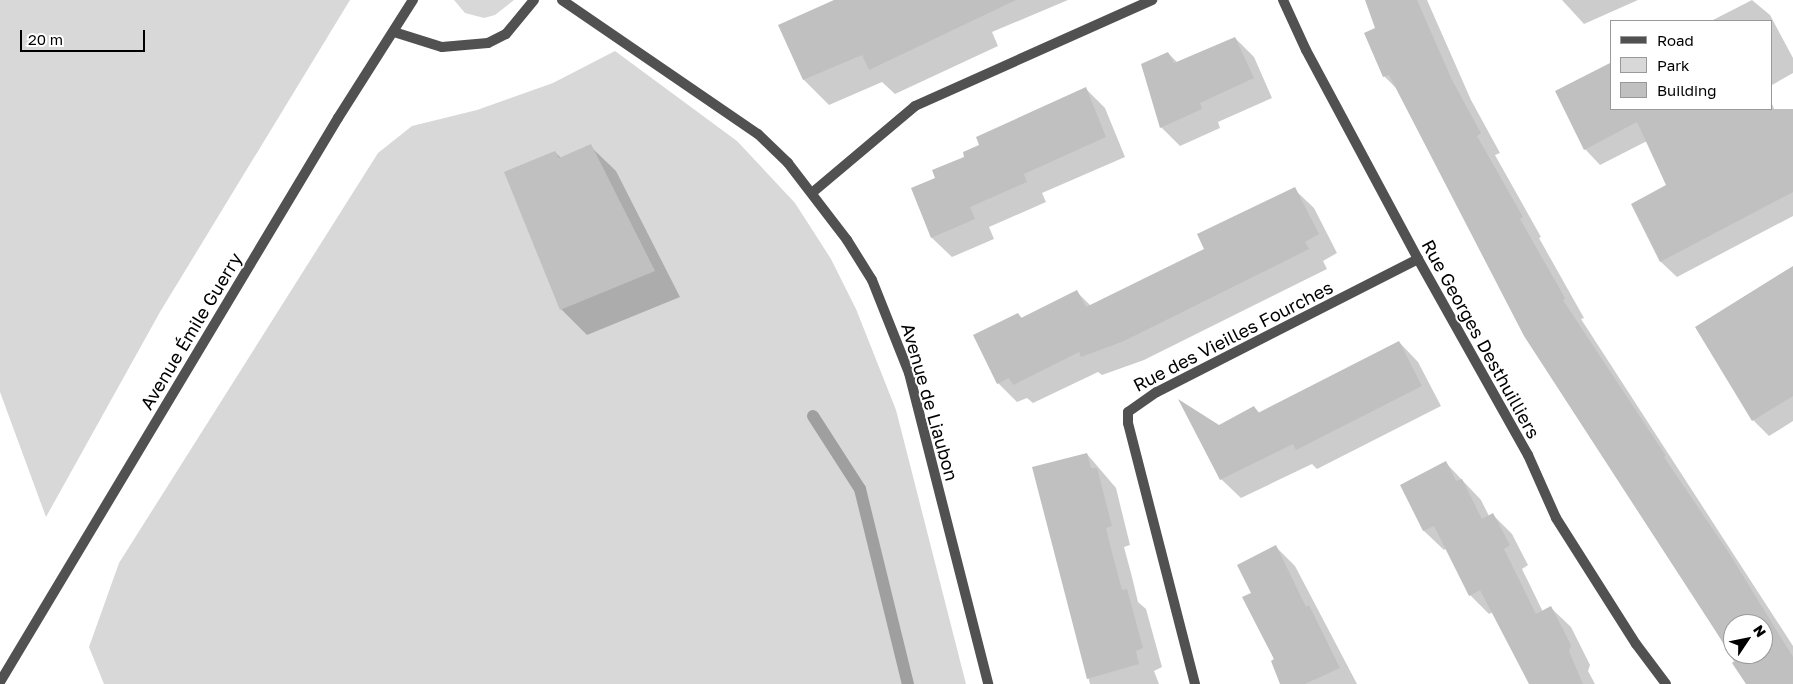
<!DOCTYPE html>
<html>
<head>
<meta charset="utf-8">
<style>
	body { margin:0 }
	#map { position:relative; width:1793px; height:684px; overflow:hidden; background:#fff; font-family:"Golos Text",sans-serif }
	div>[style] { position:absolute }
	.green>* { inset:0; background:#d8d8d8 }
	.shadow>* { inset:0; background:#0003 }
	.stream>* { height:12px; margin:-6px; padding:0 6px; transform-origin:6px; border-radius:6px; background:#9f9f9f }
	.building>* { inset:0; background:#c0c0c0 }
	.minor>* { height:10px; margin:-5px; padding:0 5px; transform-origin:5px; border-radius:5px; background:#515151 }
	span { translate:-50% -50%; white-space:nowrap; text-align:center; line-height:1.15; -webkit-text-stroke:4px #fff; paint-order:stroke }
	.street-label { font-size:18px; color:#000 }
	.legend { position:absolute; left:1610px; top:20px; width:162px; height:90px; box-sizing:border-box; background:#fff; border:1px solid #999; margin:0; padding:6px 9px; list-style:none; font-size:15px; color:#000 }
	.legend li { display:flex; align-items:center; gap:10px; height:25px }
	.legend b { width:25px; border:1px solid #999 }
	.north { position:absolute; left:1723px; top:614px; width:50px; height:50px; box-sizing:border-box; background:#fff; border:1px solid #999; border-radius:50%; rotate:56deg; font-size:14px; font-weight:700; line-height:20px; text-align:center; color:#000 }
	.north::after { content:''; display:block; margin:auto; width:18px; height:22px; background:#000; clip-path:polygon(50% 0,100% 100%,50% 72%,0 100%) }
	.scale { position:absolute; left:20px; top:30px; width:125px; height:22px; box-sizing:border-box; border:2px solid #000; border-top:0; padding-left:6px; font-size:15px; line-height:18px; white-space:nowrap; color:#000; -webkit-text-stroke:4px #fff; paint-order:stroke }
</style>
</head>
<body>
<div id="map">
	<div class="green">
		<div style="clip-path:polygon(0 0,350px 0,160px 312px,46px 517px,0 392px)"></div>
		<div style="clip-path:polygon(454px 0,514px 0,495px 15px,484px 18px,465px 13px)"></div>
		<div style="clip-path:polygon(615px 51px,737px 141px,795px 203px,831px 259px,856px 309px,896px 410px,966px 684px,104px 684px,89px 647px,119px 563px,378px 153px,412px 126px,477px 110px,553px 83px)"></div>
	</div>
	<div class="shadow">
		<div style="clip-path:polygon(838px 0,1068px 0,992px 32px,998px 46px,895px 94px,882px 82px,829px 105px,804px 80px,780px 26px)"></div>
		<div style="clip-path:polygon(evenodd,1366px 0,1427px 0,1471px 100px,1500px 153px,1495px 155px,1541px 237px,1539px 238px,1584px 318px,1581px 319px,1793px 646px,1793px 684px,1747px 684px,1398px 90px,1384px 76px,1377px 28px,1366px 0,1733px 624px,1763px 624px,1763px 654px,1733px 654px,1733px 624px)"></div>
		<div style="clip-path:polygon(1562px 0,1638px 0,1584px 24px)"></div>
		<div style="clip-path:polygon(1752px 0,1770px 15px,1793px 58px,1793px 73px,1772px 85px,1772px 21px,1711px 21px)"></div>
		<div style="clip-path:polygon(1235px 38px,1254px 57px,1272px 98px,1218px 122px,1220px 128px,1180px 146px,1161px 127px,1168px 53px,1178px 63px)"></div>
		<div style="clip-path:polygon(1086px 89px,1105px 108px,1125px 157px,1042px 193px,1046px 202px,989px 227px,994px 239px,952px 257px,932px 238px,912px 189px,936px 179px,981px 146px)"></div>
		<div style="clip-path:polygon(1772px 104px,1784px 133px,1793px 128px,1793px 216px,1677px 277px,1661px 262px,1633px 204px,1667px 186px,1647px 141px,1600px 165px,1585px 149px,1612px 109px,1772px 109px)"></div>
		<div style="clip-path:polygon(590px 146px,616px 171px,680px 297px,587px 335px,562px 310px,505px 172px,555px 152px,561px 158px)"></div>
		<div style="clip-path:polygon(1294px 189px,1314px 208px,1337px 253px,1323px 261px,1327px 269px,1144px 360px,1102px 375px,1098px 372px,1033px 403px,1027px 398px,1017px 402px,998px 383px,1018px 314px,1023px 319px,1077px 292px,1091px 306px,1206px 250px)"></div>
		<div style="clip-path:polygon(1793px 268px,1793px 421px,1769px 436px,1753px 420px,1697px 328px)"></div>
		<div style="clip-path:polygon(1399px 342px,1418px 362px,1441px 406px,1317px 469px,1312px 464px,1241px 498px,1221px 479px,1219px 426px,1254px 407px,1260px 413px)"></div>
		<div style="clip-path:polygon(1087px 454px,1116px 488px,1130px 545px,1124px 547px,1132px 577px,1138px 602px,1146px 609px,1162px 667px,1154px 671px,1159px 684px,1090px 684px,1034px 468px)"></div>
		<div style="clip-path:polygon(1446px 463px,1481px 500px,1489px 516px,1493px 515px,1512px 534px,1528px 565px,1522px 569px,1543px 612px,1551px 608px,1571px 627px,1590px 665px,1588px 671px,1595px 684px,1530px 684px,1493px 612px,1489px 614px,1470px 595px,1447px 548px,1444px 550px,1424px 531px,1401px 486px)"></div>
		<div style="clip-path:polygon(1276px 547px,1295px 566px,1357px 684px,1282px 684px,1252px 593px)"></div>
	</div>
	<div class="stream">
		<div style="left:813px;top:416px;width:87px;rotate:57.2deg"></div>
		<div style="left:860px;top:489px;width:201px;rotate:76.2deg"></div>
	</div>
	<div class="building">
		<div style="clip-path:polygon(834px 0,1016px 0,869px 70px,862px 55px,803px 80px,778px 25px)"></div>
		<div style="clip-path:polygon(evenodd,1365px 0,1417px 0,1452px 80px,1481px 133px,1477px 136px,1523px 217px,1520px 219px,1565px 298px,1563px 300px,1666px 456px,1664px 457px,1729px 553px,1793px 657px,1793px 684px,1746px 684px,1732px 663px,1735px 661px,1524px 336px,1389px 75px,1383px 77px,1364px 33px,1375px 28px,1365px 0,1733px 624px,1763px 624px,1763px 654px,1733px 654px,1733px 624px)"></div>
		<div style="clip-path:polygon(1235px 37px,1254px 78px,1200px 103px,1202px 109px,1160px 128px,1141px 64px,1168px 52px,1174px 63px)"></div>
		<div style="clip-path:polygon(1612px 62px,1612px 109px,1793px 109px,1793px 192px,1660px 262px,1631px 204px,1666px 185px,1637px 122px,1584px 150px,1555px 91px)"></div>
		<div style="clip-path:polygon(1086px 87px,1106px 137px,1024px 174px,1027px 182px,970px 207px,975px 219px,931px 238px,911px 188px,935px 178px,932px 170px,964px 157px,963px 152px,979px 145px,976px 137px)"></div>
		<div style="clip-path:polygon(591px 144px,655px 271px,560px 310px,504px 172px,555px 151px,559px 158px)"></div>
		<div style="clip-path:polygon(1295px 187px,1319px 234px,1305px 242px,1309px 249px,1124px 341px,1081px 357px,1079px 352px,1013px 385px,1009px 378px,997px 384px,973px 335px,1018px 313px,1021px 318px,1077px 290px,1086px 307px,1204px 249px,1197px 234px)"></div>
		<div style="clip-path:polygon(1793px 266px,1793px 396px,1752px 421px,1695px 327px)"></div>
		<div style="clip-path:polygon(1399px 341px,1422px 386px,1296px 450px,1293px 444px,1220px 480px,1178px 399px,1219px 425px,1254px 406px,1258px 413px)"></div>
		<div style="clip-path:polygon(1087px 453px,1091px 468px,1097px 468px,1112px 526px,1106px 528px,1113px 556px,1122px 590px,1127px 589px,1143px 648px,1136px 651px,1139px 664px,1087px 679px,1032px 467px)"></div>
		<div style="clip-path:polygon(1446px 461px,1456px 481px,1462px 479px,1482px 519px,1493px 513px,1510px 545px,1504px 549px,1536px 614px,1551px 606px,1571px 645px,1569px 651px,1583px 684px,1529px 684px,1480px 590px,1469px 596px,1434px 526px,1423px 531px,1400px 485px)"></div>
		<div style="clip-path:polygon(1276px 545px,1306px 607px,1309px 605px,1340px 668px,1305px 684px,1280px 684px,1271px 661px,1274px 659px,1242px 597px,1251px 593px,1237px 565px)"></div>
	</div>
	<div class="minor">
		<div style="left:562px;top:0;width:237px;rotate:34.4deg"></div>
		<div style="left:758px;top:134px;width:42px;rotate:44deg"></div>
		<div style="left:788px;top:163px;width:97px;rotate:52.5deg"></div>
		<div style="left:847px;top:240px;width:47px;rotate:58deg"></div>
		<div style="left:872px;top:280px;width:100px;rotate:68.3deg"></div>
		<div style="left:909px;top:373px;width:321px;rotate:75.7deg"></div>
		<div style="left:1283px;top:0;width:55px;rotate:65.3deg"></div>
		<div style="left:1306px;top:50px;width:237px;rotate:61.8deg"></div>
		<div style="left:1418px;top:259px;width:225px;rotate:60.7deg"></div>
		<div style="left:1528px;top:455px;width:69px;rotate:66deg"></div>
		<div style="left:1556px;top:518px;width:149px;rotate:57.6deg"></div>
		<div style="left:1636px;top:644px;width:50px;rotate:53.1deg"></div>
		<div style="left:394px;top:32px;width:50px;rotate:17.4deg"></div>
		<div style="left:442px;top:47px;width:46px;rotate:-5deg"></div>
		<div style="left:488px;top:43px;width:20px;rotate:-27deg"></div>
		<div style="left:506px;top:34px;width:44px;rotate:-50.5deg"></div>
		<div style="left:813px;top:192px;width:133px;rotate:-40.1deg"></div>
		<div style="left:915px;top:106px;width:260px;rotate:-24.1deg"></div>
		<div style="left:0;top:682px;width:658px;rotate:-59.07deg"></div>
		<div style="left:338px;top:118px;width:140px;rotate:-57.6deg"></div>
		<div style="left:1195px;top:684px;width:269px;rotate:-104.4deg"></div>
		<div style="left:1128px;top:423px;width:11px;rotate:-90deg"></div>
		<div style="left:1128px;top:412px;width:35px;rotate:-35deg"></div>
		<div style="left:1157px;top:392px;width:293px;rotate:-27deg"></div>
	</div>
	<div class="street-label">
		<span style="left:191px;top:331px;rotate:-59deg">Avenue Émile Guerry</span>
		<span style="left:1233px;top:336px;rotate:-27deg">Rue des Vieilles Fourches</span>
		<span style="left:1481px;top:339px;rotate:61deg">Rue Georges Desthuilliers</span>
		<span style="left:930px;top:402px;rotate:74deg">Avenue de Liaubon</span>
	</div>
	<ul class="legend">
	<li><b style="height:6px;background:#515151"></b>Road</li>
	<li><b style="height:14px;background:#d8d8d8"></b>Park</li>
	<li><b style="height:14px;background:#c0c0c0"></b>Building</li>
	</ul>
	<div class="north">N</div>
	<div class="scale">20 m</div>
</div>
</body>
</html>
